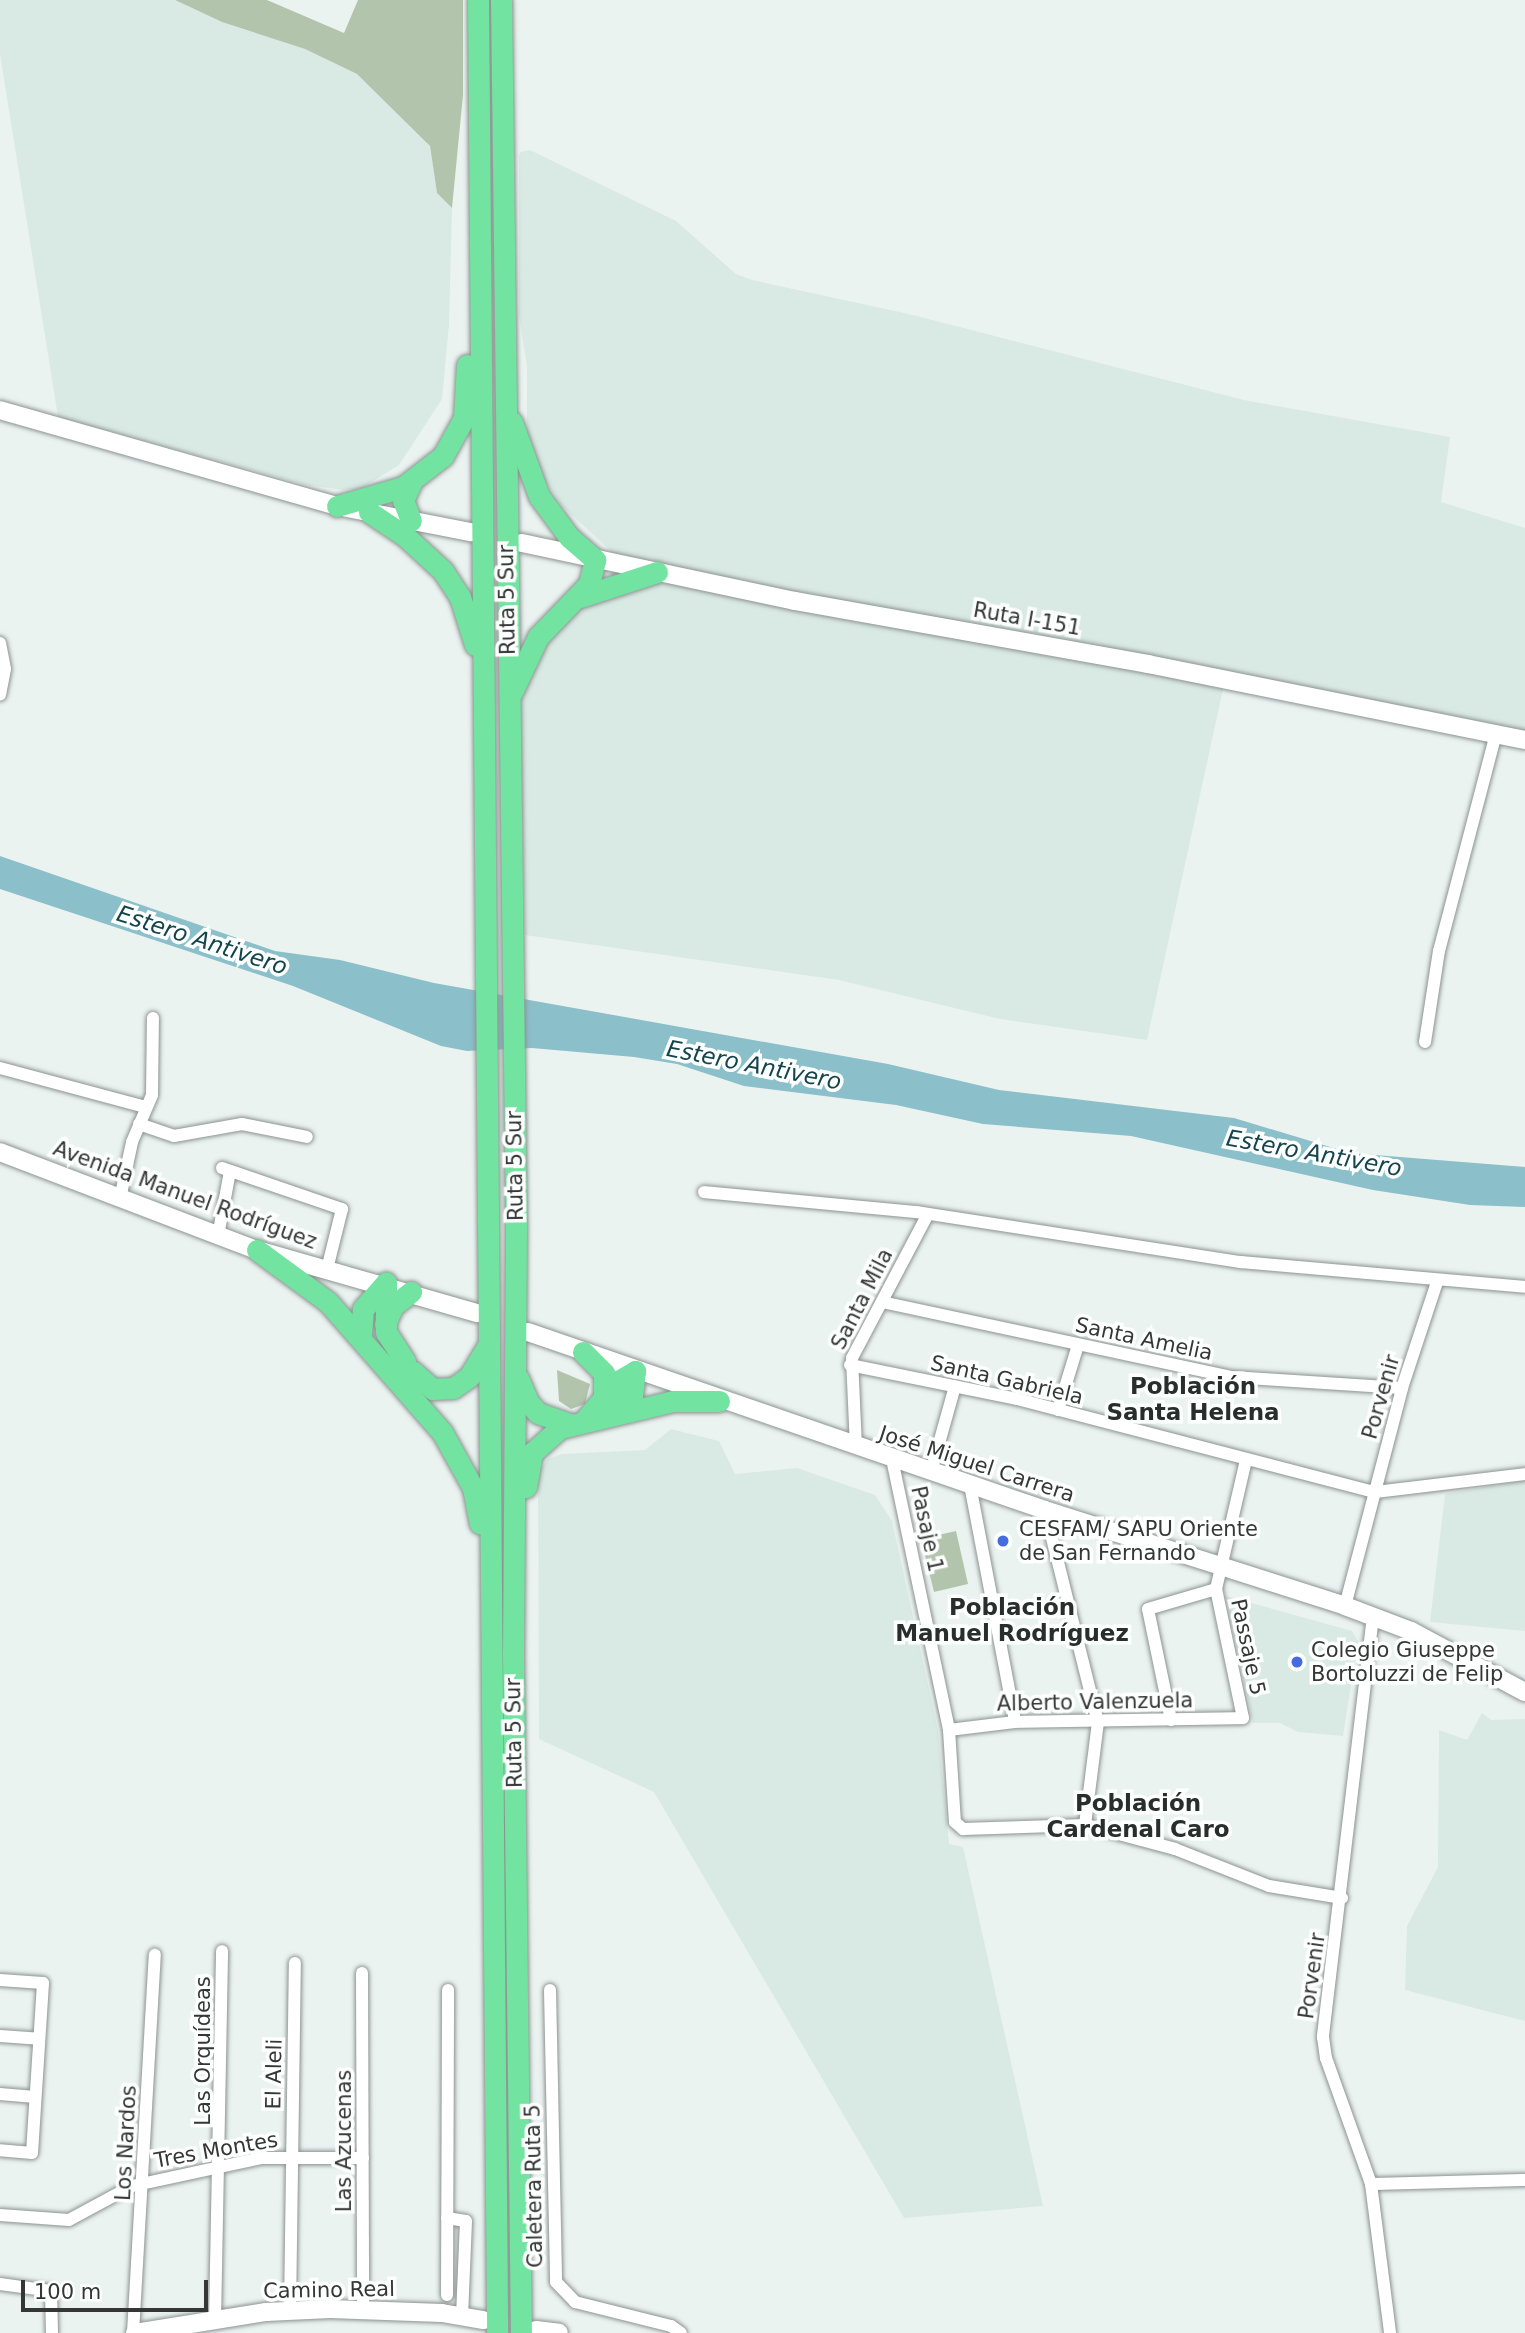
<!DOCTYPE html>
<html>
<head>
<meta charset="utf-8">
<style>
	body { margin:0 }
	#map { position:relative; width:1525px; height:2333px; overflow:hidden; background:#ebf3f1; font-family:"DejaVu Sans",sans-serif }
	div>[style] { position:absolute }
	.built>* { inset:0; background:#d9e9e3 }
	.green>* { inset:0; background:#b3c4ac }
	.water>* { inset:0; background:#8bbfca }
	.roads { filter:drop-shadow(0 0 2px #8c9391) drop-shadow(0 0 2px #8c9391) }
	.street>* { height:12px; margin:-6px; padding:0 6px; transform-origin:6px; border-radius:6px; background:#fff }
	.secondary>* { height:18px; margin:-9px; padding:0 9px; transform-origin:9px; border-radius:9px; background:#fff }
	.highway>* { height:21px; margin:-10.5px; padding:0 10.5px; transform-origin:10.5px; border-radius:10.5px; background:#72e3a0 }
	.dots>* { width:19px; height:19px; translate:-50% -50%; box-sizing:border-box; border:4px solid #fdfffe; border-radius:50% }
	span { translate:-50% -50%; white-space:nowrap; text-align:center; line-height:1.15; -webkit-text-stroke:7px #fdfffe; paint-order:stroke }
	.street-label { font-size:21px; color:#343736 }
	.poi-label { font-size:21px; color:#343736 }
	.left { translate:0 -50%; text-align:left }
	.water-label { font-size:23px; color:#14444c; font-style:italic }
	.neighbourhood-label { font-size:23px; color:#282e2c; font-weight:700 }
	.scale { position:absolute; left:21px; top:2280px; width:187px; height:32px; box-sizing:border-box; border:4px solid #343736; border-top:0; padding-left:9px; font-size:21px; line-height:24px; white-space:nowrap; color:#343736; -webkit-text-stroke:5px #fdfffe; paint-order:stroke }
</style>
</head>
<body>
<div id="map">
	<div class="built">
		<div style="clip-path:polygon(0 0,175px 0,222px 22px,305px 49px,357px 74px,419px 132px,430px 147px,437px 193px,452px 208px,449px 324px,442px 399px,399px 465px,362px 488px,344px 490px,306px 485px,58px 417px,0 54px)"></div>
		<div style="clip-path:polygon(530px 150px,676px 221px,736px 274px,752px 280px,913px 315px,1244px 400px,1450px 437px,1441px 502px,1525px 528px,1525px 733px,1226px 675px,1147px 1040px,1000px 1019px,839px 980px,525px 935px,520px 699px,552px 634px,575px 609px,610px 595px,612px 552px,562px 506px,544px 479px,527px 438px,527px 367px,519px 315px,519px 157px,520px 152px)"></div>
		<div style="clip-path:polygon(671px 1429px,719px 1441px,735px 1474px,797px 1468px,875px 1495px,892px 1521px,938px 1730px,949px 1844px,963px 1847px,1043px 2206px,904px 2218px,654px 1792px,539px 1739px,538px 1472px,548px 1459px,562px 1454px,645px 1450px)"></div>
		<div style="clip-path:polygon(1525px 1480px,1525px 1631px,1430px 1622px,1445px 1494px)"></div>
		<div style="clip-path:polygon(1226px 1596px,1352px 1631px,1358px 1641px,1343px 1736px,1298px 1732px,1280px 1723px,1253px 1723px)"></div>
		<div style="clip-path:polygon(1482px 1713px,1491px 1720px,1525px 1719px,1525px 2021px,1405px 1990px,1407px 1926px,1438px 1867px,1439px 1730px,1467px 1740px)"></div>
	</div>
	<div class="green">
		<div style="clip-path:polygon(175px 0,267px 0,344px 33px,358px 0,463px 0,463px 95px,452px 208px,437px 193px,430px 146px,357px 74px,305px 49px,222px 22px)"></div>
		<div style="clip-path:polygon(557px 1370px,590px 1384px,585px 1404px,571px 1409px,559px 1401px)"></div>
		<div style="clip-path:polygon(956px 1531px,968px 1584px,934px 1592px,921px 1539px)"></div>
	</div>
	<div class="water">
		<div style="clip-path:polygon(0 856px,275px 951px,340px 960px,434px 983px,888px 1064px,999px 1090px,1234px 1118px,1350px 1153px,1525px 1167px,1525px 1207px,1470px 1205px,1373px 1190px,1131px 1136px,983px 1124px,896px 1105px,744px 1086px,677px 1064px,634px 1057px,532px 1048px,467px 1051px,441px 1046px,293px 986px,0 889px)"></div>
	</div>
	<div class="roads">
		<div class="street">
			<div style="left:0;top:643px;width:26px;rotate:79deg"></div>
			<div style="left:5px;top:669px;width:26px;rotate:101deg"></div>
			<div style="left:1425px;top:1042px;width:92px;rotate:-81.3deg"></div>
			<div style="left:1439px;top:951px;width:224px;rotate:-75.3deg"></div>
			<div style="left:0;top:1068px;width:151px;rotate:15deg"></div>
			<div style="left:139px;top:1124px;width:37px;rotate:19deg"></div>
			<div style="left:174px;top:1136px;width:69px;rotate:-10deg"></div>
			<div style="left:242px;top:1124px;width:66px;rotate:11.3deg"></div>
			<div style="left:222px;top:1168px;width:127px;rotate:18.9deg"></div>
			<div style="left:342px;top:1209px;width:62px;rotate:104deg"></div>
			<div style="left:704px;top:1192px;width:214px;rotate:5.4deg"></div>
			<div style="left:917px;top:1212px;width:328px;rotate:8.8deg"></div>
			<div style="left:1241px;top:1262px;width:285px;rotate:5deg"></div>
			<div style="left:120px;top:1199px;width:58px;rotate:-78.1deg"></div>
			<div style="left:132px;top:1142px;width:51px;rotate:-66.9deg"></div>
			<div style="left:152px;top:1095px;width:77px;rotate:-89.3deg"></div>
			<div style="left:218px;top:1236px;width:66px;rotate:-79.5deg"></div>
			<div style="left:882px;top:1302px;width:358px;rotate:12.1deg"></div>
			<div style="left:1232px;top:1377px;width:170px;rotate:3.7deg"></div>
			<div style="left:850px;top:1365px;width:170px;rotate:11.5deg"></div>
			<div style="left:1017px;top:1399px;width:370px;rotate:14.6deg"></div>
			<div style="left:1375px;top:1492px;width:151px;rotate:-6.8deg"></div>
			<div style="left:1058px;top:1410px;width:68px;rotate:-72.9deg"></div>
			<div style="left:856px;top:1447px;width:89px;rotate:-92.6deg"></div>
			<div style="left:852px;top:1358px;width:161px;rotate:-62.2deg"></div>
			<div style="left:892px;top:1459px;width:277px;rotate:78.1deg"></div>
			<div style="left:949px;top:1730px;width:92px;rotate:86.3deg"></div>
			<div style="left:955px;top:1822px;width:11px;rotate:41deg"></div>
			<div style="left:963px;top:1829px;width:122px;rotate:-1.9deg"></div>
			<div style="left:1085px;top:1825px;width:93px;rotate:14.9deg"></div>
			<div style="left:1175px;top:1849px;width:101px;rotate:21.5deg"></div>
			<div style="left:1269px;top:1886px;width:74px;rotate:9.3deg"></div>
			<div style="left:931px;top:1472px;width:89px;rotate:-74.4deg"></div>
			<div style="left:970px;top:1485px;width:241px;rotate:79.2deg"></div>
			<div style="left:1045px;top:1510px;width:219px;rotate:76deg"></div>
			<div style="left:1098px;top:1722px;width:104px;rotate:97.2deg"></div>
			<div style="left:1345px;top:1606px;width:225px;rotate:-75.3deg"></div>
			<div style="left:1402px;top:1388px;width:112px;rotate:-71.7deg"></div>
			<div style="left:1373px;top:1616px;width:424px;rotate:96.8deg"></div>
			<div style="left:1323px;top:2037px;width:21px;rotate:82deg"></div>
			<div style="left:1326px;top:2058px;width:134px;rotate:70.3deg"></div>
			<div style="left:1371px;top:2184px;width:150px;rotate:82.7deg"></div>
			<div style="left:1171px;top:1720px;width:113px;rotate:-101.7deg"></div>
			<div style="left:1148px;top:1609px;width:71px;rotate:-16.4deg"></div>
			<div style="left:949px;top:1730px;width:66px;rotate:-6.9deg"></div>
			<div style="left:1015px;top:1722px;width:228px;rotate:-1deg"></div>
			<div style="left:1243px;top:1718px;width:132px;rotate:-101.8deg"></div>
			<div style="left:1216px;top:1589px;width:132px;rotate:-76.9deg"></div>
			<div style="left:362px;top:1973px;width:336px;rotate:89.8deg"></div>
			<div style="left:0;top:1980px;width:43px;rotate:4deg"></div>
			<div style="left:43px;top:1983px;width:170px;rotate:93.7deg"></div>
			<div style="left:32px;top:2153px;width:32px;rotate:-175deg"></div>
			<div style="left:550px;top:1990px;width:292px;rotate:88.8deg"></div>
			<div style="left:556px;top:2282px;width:28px;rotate:46deg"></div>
			<div style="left:575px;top:2302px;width:99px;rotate:14deg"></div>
			<div style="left:671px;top:2326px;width:12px;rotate:35deg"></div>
			<div style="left:0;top:2036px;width:39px;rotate:4deg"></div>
			<div style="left:0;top:2094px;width:35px;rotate:5deg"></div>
			<div style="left:1371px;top:2184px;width:154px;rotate:-1.5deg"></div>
			<div style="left:0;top:2215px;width:69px;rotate:4.1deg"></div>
			<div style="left:69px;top:2220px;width:72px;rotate:-28.4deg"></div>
			<div style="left:132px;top:2186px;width:133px;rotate:-12.2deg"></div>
			<div style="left:262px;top:2158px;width:101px"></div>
			<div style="left:447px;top:2218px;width:19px;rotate:9deg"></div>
			<div style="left:466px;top:2221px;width:95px;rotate:92.4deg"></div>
			<div style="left:0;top:2284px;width:51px;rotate:7.8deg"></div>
			<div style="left:51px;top:2291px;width:42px;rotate:88.6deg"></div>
			<div style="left:447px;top:2295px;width:305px;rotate:-89.8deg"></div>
			<div style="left:290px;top:2311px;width:348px;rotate:-89.2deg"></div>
			<div style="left:215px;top:2320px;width:369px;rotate:-88.9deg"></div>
			<div style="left:133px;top:2333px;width:379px;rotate:-86.7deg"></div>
		</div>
		<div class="secondary">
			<div style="left:0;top:410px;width:350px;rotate:15.9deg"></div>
			<div style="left:337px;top:506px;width:136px;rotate:11.1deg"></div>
			<div style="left:522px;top:543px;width:279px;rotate:12deg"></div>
			<div style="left:795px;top:601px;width:359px;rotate:10.1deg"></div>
			<div style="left:1148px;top:664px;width:385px;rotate:11.4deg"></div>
			<div style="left:0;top:1152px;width:275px;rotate:20.9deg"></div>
			<div style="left:257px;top:1250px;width:229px;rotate:16deg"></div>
			<div style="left:528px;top:1332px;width:547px;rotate:19deg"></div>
			<div style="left:1045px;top:1510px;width:315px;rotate:17.7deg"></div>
			<div style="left:1345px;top:1606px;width:71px;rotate:20.7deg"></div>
			<div style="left:1411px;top:1631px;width:129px;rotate:28.2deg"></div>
			<div style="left:536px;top:2330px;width:23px;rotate:7deg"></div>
			<div style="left:135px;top:2333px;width:133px;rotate:-9.1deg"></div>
			<div style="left:266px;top:2312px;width:64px;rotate:-2.7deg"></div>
			<div style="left:330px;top:2309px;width:112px;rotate:2deg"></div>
			<div style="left:442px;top:2313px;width:42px;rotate:9.7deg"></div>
		</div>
		<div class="highway">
			<div style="left:478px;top:0;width:2333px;rotate:89.53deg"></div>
			<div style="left:501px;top:0;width:1227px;rotate:89.3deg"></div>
			<div style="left:516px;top:1227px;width:426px;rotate:90.4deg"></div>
			<div style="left:513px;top:1653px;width:680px;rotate:89.33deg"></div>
			<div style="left:512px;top:422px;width:79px;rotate:70deg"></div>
			<div style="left:539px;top:496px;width:51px;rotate:53.8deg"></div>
			<div style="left:569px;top:537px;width:35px;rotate:41deg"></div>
			<div style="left:595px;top:560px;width:25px;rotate:104deg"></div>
			<div style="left:589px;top:584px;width:74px;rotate:133.9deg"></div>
			<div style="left:538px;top:637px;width:61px;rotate:115.3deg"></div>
			<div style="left:411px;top:483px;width:19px;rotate:115deg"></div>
			<div style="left:403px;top:500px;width:22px;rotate:69deg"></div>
			<div style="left:337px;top:506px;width:69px;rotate:-16.1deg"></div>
			<div style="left:403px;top:487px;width:51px;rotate:-37.8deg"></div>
			<div style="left:443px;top:456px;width:43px;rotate:-61.1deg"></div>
			<div style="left:464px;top:418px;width:53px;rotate:-86.8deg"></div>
			<div style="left:369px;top:512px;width:43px;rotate:33.7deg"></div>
			<div style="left:405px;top:536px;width:52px;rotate:42.6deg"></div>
			<div style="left:443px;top:571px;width:31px;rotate:57deg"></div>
			<div style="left:460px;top:597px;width:50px;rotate:72.6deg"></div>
			<div style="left:580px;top:597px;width:81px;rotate:-18deg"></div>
			<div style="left:257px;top:1250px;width:88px;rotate:36.2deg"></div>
			<div style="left:328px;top:1302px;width:173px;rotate:48.8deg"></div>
			<div style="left:442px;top:1432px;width:64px;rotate:61deg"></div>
			<div style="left:473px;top:1488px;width:36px;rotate:79deg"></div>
			<div style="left:386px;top:1283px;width:49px;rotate:90deg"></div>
			<div style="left:386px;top:1332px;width:35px;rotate:57deg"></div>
			<div style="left:385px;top:1324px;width:20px;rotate:-66deg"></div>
			<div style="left:393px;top:1306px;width:23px;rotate:-38deg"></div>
			<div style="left:361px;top:1336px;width:27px;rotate:-86deg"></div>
			<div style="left:363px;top:1309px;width:35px;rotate:-49deg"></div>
			<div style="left:583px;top:1352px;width:30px;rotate:45deg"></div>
			<div style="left:604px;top:1373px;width:26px;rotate:90deg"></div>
			<div style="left:412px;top:1371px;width:28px;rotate:41deg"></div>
			<div style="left:433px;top:1389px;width:20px;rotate:-3deg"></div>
			<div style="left:453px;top:1388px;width:19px;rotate:-35deg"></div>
			<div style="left:469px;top:1377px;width:39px;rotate:-59deg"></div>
			<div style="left:518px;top:1378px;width:26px;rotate:67deg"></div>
			<div style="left:528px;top:1402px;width:15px;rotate:48deg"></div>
			<div style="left:538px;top:1413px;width:34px;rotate:19deg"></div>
			<div style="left:584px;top:1421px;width:52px;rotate:-49.6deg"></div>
			<div style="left:618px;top:1381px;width:20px;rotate:-30deg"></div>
			<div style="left:635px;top:1371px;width:26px;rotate:97deg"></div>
			<div style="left:632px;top:1397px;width:25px;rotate:135deg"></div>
			<div style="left:526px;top:1487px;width:35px;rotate:-80deg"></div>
			<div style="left:532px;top:1453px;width:38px;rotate:-42deg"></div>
			<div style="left:560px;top:1428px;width:116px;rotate:-13.4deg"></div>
			<div style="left:673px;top:1401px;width:46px"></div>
		</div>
	</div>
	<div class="dots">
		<div style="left:1003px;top:1541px;background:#456bdd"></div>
		<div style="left:1297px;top:1662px;background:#456bdd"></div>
	</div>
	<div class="street-label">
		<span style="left:507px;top:600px;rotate:-91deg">Ruta 5 Sur</span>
		<span style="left:1027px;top:619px;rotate:10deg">Ruta I-151</span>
		<span style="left:515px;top:1166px;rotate:-91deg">Ruta 5 Sur</span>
		<span style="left:185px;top:1195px;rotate:20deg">Avenida Manuel Rodríguez</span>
		<span style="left:862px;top:1299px;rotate:-63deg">Santa Mila</span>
		<span style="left:1144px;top:1339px;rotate:12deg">Santa Amelia</span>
		<span style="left:1007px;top:1380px;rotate:13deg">Santa Gabriela</span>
		<span style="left:1381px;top:1397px;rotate:-74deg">Porvenir</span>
		<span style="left:977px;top:1464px;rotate:18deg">José Miguel Carrera</span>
		<span style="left:927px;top:1529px;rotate:78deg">Pasaje 1</span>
		<span style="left:1248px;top:1647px;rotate:78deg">Passaje 5</span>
		<span style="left:1095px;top:1702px;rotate:-1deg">Alberto Valenzuela</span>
		<span style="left:514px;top:1733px;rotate:-91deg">Ruta 5 Sur</span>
		<span style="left:1312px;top:1976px;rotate:-82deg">Porvenir</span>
		<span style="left:203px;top:2051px;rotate:-90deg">Las Orquídeas</span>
		<span style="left:274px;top:2074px;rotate:-89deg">El Aleli</span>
		<span style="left:344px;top:2141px;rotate:-90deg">Las Azucenas</span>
		<span style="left:126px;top:2143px;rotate:-87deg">Los Nardos</span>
		<span style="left:216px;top:2150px;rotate:-10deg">Tres Montes</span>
		<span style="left:534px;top:2186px;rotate:-91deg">Caletera Ruta 5</span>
		<span style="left:329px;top:2290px;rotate:-1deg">Camino Real</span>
	</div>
	<div class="poi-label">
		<span class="left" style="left:1019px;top:1541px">CESFAM/ SAPU Oriente<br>de San Fernando</span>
		<span class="left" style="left:1311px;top:1662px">Colegio Giuseppe<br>Bortoluzzi de Felip</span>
	</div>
	<div class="water-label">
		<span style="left:202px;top:940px;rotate:18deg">Estero Antivero</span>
		<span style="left:754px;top:1065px;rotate:11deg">Estero Antivero</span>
		<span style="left:1314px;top:1153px;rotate:10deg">Estero Antivero</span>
	</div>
	<div class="neighbourhood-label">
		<span style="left:1193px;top:1399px">Población<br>Santa Helena</span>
		<span style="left:1012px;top:1620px">Población<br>Manuel Rodríguez</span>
		<span style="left:1138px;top:1816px">Población<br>Cardenal Caro</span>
	</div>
	<div class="scale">100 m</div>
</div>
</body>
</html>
